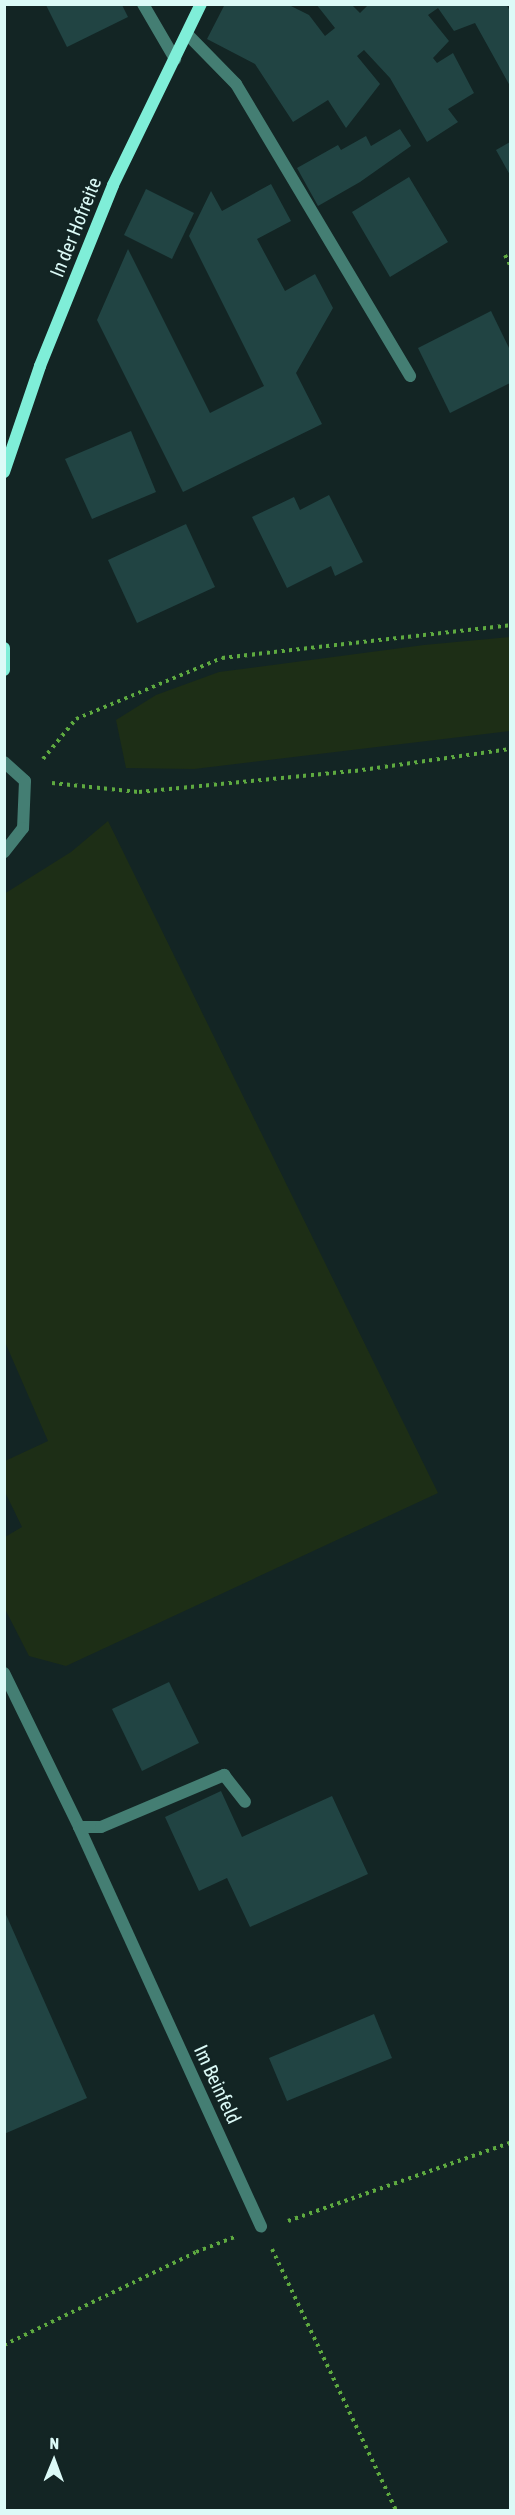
<!DOCTYPE html>
<html>
<head>
<meta charset="utf-8">
<style>
	body { margin:0 }
	#map { position:relative; width:515px; height:2515px; overflow:hidden; background:#132524; font-family:"Asap Condensed",sans-serif }
	div>[style] { position:absolute }
	.green>* { inset:0; background:#1d2e16 }
	.building>* { inset:0; background:#214443 }
	.path>* { height:4px; margin-top:-2px; transform-origin:0; background:repeating-linear-gradient(90deg,#5eaa40 0 3px,transparent 0 7.5px) }
	.lane>* { height:12px; margin:-6px; padding:0 6px; transform-origin:6px; border-radius:6px; background:#447e73 }
	.secondary>* { height:12px; margin:-6px; padding:0 6px; transform-origin:6px; border-radius:6px; background:#7feed8 }
	span { translate:-50% -50%; white-space:nowrap; text-align:center; line-height:1.15; -webkit-text-stroke:4.5px #132524; paint-order:stroke }
	.street-label { font-size:20px; color:#dcfaf7 }
	.frame { position:absolute; inset:0; border:6px solid #dcfaf7; pointer-events:none }
	.north { position:absolute; left:24px; top:2431px; width:60px; height:60px; -webkit-text-stroke:4px #132524; paint-order:stroke; rotate:1deg; font-size:16px; font-weight:700; line-height:24px; text-align:center; color:#dcfaf7 }
	.north::after { content:''; display:block; margin:auto; width:21px; height:27px; background:#dcfaf7; clip-path:polygon(50% 0,100% 100%,50% 72%,0 100%) }
</style>
</head>
<body>
<div id="map">
	<div class="green">
		<div style="clip-path:polygon(510px 637px,510px 731px,194px 769px,126px 768px,116px 720px,156px 695px,219px 672px,424px 645px)"></div>
		<div style="clip-path:polygon(108px 821px,438px 1493px,66px 1666px,29px 1656px,5px 1609px,5px 1537px,22px 1527px,5px 1492px,5px 1461px,48px 1441px,5px 1342px,4px 894px,71px 852px)"></div>
	</div>
	<div class="building">
		<div style="clip-path:polygon(225px 4px,287px 4px,309px 15px,325px 36px,335px 28px,316px 4px,351px 4px,360px 13px,369px 4px,506px 4px,510px 11px,510px 86px,475px 23px,454px 31px,438px 8px,428px 15px,449px 41px,433px 58px,437px 63px,453px 53px,474px 93px,448px 109px,458px 122px,427px 142px,390px 78px,364px 50px,357px 56px,380px 84px,346px 128px,328px 100px,293px 122px,255px 64px,207px 39px)"></div>
		<div style="clip-path:polygon(46px 5px,122px 5px,128px 17px,67px 47px)"></div>
		<div style="clip-path:polygon(400px 129px,411px 146px,360px 182px,318px 206px,297px 168px,338px 145px,341px 150px,366px 136px,371px 146px)"></div>
		<div style="clip-path:polygon(510px 142px,510px 175px,496px 150px)"></div>
		<div style="clip-path:polygon(409px 177px,448px 242px,390px 277px,352px 212px)"></div>
		<div style="clip-path:polygon(271px 184px,291px 221px,257px 239px,285px 291px,315px 274px,333px 308px,296px 373px,322px 424px,183px 492px,97px 320px,128px 249px,210px 413px,264px 386px,189px 236px,211px 191px,222px 211px)"></div>
		<div style="clip-path:polygon(146px 189px,194px 213px,172px 259px,124px 235px)"></div>
		<div style="clip-path:polygon(491px 311px,510px 350px,510px 383px,450px 413px,418px 348px)"></div>
		<div style="clip-path:polygon(131px 431px,156px 492px,92px 519px,65px 459px)"></div>
		<div style="clip-path:polygon(329px 495px,363px 562px,335px 576px,331px 566px,287px 588px,252px 517px,294px 497px,300px 510px)"></div>
		<div style="clip-path:polygon(186px 524px,215px 587px,137px 623px,108px 560px)"></div>
		<div style="clip-path:polygon(169px 1682px,199px 1743px,142px 1771px,112px 1709px)"></div>
		<div style="clip-path:polygon(221px 1791px,242px 1837px,332px 1796px,368px 1874px,250px 1927px,227px 1878px,199px 1891px,165px 1817px)"></div>
		<div style="clip-path:polygon(4px 1910px,87px 2098px,4px 2134px)"></div>
		<div style="clip-path:polygon(374px 2014px,392px 2058px,287px 2101px,269px 2058px)"></div>
	</div>
	<div class="path">
		<div style="left:505px;top:255px;width:11px;rotate:63deg"></div>
		<div style="left:43px;top:759px;width:52px;rotate:-50.5deg"></div>
		<div style="left:76px;top:719px;width:158px;rotate:-22.7deg"></div>
		<div style="left:222px;top:658px;width:290px;rotate:-6.5deg"></div>
		<div style="left:52px;top:783px;width:87px;rotate:5.9deg"></div>
		<div style="left:139px;top:792px;width:217px;rotate:-5.6deg"></div>
		<div style="left:355px;top:771px;width:157px;rotate:-8.1deg"></div>
		<div style="left:288px;top:2221px;width:235px;rotate:-19.4deg"></div>
		<div style="left:272px;top:2249px;width:289px;rotate:64.6deg"></div>
		<div style="left:4px;top:2345px;width:213px;rotate:-25.8deg"></div>
		<div style="left:196px;top:2252px;width:44px;rotate:-21.3deg"></div>
	</div>
	<div class="lane">
		<div style="left:143px;top:4px;width:64px;rotate:59.8deg"></div>
		<div style="left:187px;top:34px;width:70px;rotate:45.6deg"></div>
		<div style="left:236px;top:84px;width:340px;rotate:59.2deg"></div>
		<div style="left:4px;top:762px;width:28px;rotate:42deg"></div>
		<div style="left:25px;top:781px;width:47px;rotate:92.4deg"></div>
		<div style="left:23px;top:828px;width:31px;rotate:128deg"></div>
		<div style="left:4px;top:1673px;width:171px;rotate:64deg"></div>
		<div style="left:79px;top:1827px;width:439px;rotate:65.5deg"></div>
		<div style="left:79px;top:1827px;width:22px"></div>
		<div style="left:101px;top:1827px;width:134px;rotate:-22.9deg"></div>
		<div style="left:224px;top:1775px;width:34px;rotate:52deg"></div>
	</div>
	<div class="secondary">
		<div style="left:4px;top:472px;width:112px;rotate:-71.2deg"></div>
		<div style="left:40px;top:366px;width:195px;rotate:-68deg"></div>
		<div style="left:113px;top:185px;width:201px;rotate:-64.1deg"></div>
		<div style="left:4px;top:648px;width:22px;rotate:90deg"></div>
	</div>
	<div class="street-label">
		<span style="left:75px;top:227px;rotate:-68deg">In der Hofreite</span>
		<span style="left:218px;top:2084px;rotate:65deg">Im Beinfeld</span>
	</div>
	<div class="frame"></div>
	<div class="north">N</div>
</div>
</body>
</html>
